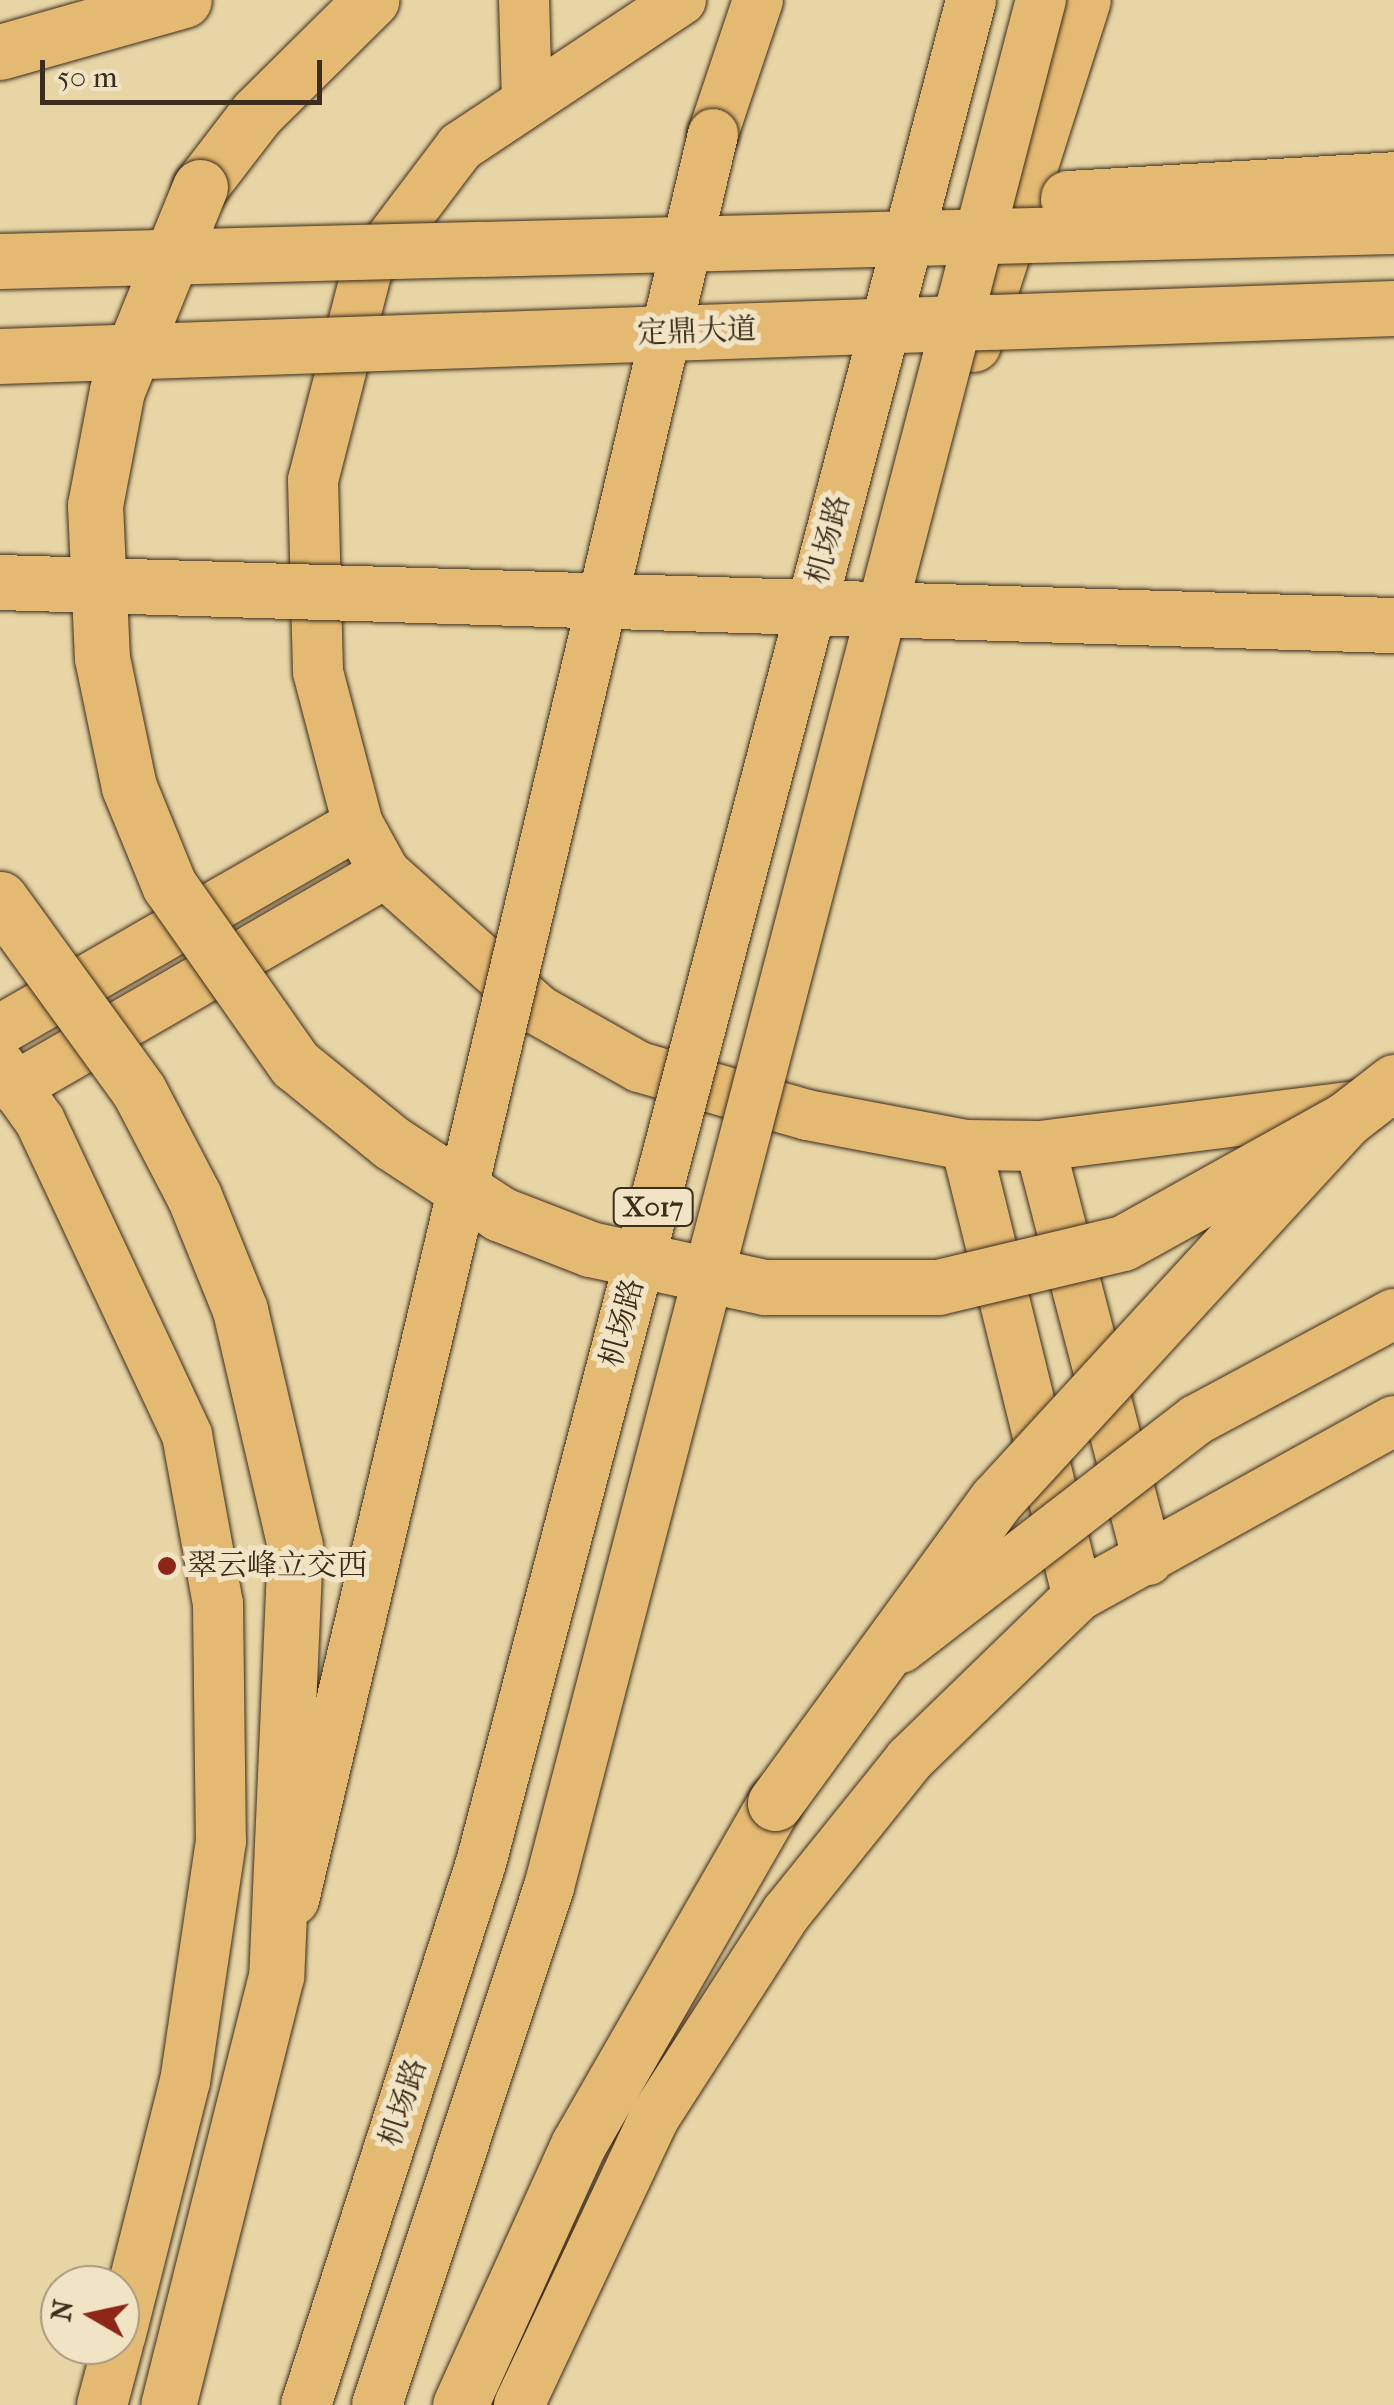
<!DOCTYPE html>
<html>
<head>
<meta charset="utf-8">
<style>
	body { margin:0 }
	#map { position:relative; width:1394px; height:2405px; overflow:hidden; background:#e8d5a6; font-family:"IM FELL French Canon","Noto Serif SC",serif }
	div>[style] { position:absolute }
	.roads { filter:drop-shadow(0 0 2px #3c2c1b) drop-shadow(0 0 2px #3c2c1b) }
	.major>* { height:50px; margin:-25px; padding:0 25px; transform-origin:25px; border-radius:25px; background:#e4ba73 }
	.highway>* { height:55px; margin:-27.5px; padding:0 27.5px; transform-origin:27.5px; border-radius:27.5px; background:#e4ba73 }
	.bridges { filter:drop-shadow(0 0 2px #3c2c1b) drop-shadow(0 0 2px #3c2c1b) }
	.major-bridge>* { height:50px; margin:-25px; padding:0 25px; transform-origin:25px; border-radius:25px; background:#e4ba73 }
	.highway-bridge>* { height:55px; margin:-27.5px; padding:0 27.5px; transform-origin:27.5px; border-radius:27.5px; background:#e4ba73 }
	.dots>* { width:28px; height:28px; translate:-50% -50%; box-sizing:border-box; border:5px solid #f0e4c5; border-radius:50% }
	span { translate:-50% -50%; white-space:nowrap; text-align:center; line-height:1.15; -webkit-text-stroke:10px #f0e4c5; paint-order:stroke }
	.shield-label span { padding:2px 8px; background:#f0e4c5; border:2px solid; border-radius:8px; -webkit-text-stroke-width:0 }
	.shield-label { font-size:28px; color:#3c2c1b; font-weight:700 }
	.street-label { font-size:30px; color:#3c2c1b }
	.poi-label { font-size:30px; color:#3c2c1b }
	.left { translate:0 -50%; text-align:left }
	.north { position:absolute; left:40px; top:2265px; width:100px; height:100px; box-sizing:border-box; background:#f0e4c5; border:2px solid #a89a81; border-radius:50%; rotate:279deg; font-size:28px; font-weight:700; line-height:40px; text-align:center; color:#3c2c1b }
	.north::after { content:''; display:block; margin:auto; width:35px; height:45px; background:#8f2418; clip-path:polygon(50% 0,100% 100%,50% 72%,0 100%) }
	.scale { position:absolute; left:40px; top:60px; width:282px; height:45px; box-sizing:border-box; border:5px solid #3c2c1b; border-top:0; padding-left:12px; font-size:30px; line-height:35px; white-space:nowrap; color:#3c2c1b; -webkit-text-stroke:8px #f0e4c5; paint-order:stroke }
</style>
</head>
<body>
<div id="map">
	<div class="roads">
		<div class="major">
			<div style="left:524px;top:0;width:100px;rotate:88.3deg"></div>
			<div style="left:681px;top:0;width:265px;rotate:146.4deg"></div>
			<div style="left:460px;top:147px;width:154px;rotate:127.1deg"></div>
			<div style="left:367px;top:270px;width:217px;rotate:104.4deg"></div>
			<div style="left:313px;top:480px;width:192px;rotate:88.5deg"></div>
			<div style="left:318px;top:672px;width:157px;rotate:75.3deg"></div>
			<div style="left:358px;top:824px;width:56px;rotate:61.1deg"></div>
			<div style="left:385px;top:873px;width:205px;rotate:41.8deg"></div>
			<div style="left:538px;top:1010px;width:116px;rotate:29.4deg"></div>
			<div style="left:639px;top:1067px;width:175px;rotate:15.9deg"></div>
			<div style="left:807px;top:1115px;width:162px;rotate:10.7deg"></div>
			<div style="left:966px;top:1145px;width:74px;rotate:0.8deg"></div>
			<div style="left:1040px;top:1146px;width:327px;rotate:-7.2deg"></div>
			<div style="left:713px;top:134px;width:141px;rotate:-71.4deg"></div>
			<div style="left:0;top:1030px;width:413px;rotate:-29.9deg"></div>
			<div style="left:0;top:1065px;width:69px;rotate:54.5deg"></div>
			<div style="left:40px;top:1121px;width:347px;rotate:64.9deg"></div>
			<div style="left:187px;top:1435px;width:172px;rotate:79.6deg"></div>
			<div style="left:218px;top:1604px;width:237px;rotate:89.3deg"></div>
			<div style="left:221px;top:1841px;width:243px;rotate:98.5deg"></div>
			<div style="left:185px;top:2081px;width:264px;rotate:104.2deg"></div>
			<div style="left:13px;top:1088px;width:430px;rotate:-30deg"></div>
			<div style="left:966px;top:1145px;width:465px;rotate:76.1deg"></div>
			<div style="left:1040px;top:1146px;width:428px;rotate:75.4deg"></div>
			<div style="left:102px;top:2405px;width:62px;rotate:-75.1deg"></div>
			<div style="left:519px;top:2405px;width:317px;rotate:-64.8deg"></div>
			<div style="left:654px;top:2118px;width:245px;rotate:-57.2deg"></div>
			<div style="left:787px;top:1912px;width:195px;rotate:-51.2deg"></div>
			<div style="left:909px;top:1760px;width:235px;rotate:-44.1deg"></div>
			<div style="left:1078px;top:1596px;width:361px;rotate:-29deg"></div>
		</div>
		<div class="highway">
			<div style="left:0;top:52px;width:191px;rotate:-15.8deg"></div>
			<div style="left:200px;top:187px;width:93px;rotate:-52.4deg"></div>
			<div style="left:257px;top:113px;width:161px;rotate:-44.7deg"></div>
			<div style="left:973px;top:344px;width:361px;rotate:-72.3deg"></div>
			<div style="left:460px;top:2405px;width:286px;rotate:-65.6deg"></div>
			<div style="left:578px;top:2145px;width:395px;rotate:-60.1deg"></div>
		</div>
	</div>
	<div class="bridges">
		<div class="major-bridge">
			<div style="left:901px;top:1648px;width:373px;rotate:-37.7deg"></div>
			<div style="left:1196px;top:1420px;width:225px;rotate:-28.2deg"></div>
			<div style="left:294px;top:1900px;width:1815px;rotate:-76.65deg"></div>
			<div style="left:306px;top:2405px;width:570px;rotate:-72.11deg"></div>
			<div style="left:481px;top:1863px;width:1926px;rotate:-75.26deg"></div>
			<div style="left:377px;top:2405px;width:546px;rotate:-71.63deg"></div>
			<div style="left:549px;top:1887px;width:1950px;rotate:-75.39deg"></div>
		</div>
		<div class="highway-bridge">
			<div style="left:200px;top:187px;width:219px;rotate:112.2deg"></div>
			<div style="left:117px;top:390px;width:117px;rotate:100.8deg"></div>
			<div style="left:95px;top:505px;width:153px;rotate:87.4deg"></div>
			<div style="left:102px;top:658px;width:132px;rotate:78.2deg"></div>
			<div style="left:129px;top:787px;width:106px;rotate:67.8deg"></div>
			<div style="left:169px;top:885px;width:219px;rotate:54.9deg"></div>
			<div style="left:295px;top:1064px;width:125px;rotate:39.2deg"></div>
			<div style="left:392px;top:1143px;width:129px;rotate:33.3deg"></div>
			<div style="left:500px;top:1214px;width:97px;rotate:21.3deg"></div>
			<div style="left:590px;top:1249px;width:179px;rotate:12.3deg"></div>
			<div style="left:765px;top:1287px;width:173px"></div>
			<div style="left:938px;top:1287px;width:190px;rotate:-13.4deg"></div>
			<div style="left:1123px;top:1243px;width:254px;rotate:-29deg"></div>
			<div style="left:1068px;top:198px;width:327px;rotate:-3.3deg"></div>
			<div style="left:0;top:261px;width:1394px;rotate:-1.44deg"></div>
			<div style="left:0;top:356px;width:1395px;rotate:-1.97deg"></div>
			<div style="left:0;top:582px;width:1395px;rotate:1.77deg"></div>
			<div style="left:0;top:899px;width:237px;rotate:54.1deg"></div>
			<div style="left:139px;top:1091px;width:119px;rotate:62.4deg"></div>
			<div style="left:194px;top:1196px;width:123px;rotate:68deg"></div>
			<div style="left:240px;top:1310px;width:242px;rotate:76.9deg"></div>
			<div style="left:295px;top:1546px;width:430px;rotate:92.5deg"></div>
			<div style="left:276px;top:1976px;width:442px;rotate:104.1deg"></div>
			<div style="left:775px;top:1803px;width:376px;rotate:-53.9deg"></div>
			<div style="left:997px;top:1499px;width:515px;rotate:-47.44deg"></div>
			<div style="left:1345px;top:1120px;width:62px;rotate:-37.8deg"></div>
		</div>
	</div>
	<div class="dots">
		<div style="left:167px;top:1566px;background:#8f2418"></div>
	</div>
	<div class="shield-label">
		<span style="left:653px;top:1207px">X017</span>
	</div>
	<div class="street-label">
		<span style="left:697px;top:332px;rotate:-2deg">定鼎大道</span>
		<span style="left:829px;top:540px;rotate:-75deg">机场路</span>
		<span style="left:623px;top:1323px;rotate:-75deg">机场路</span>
		<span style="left:404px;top:2103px;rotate:-72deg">机场路</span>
	</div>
	<div class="poi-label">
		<span class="left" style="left:187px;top:1566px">翠云峰立交西</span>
	</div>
	<div class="north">N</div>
	<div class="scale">50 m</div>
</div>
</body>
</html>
